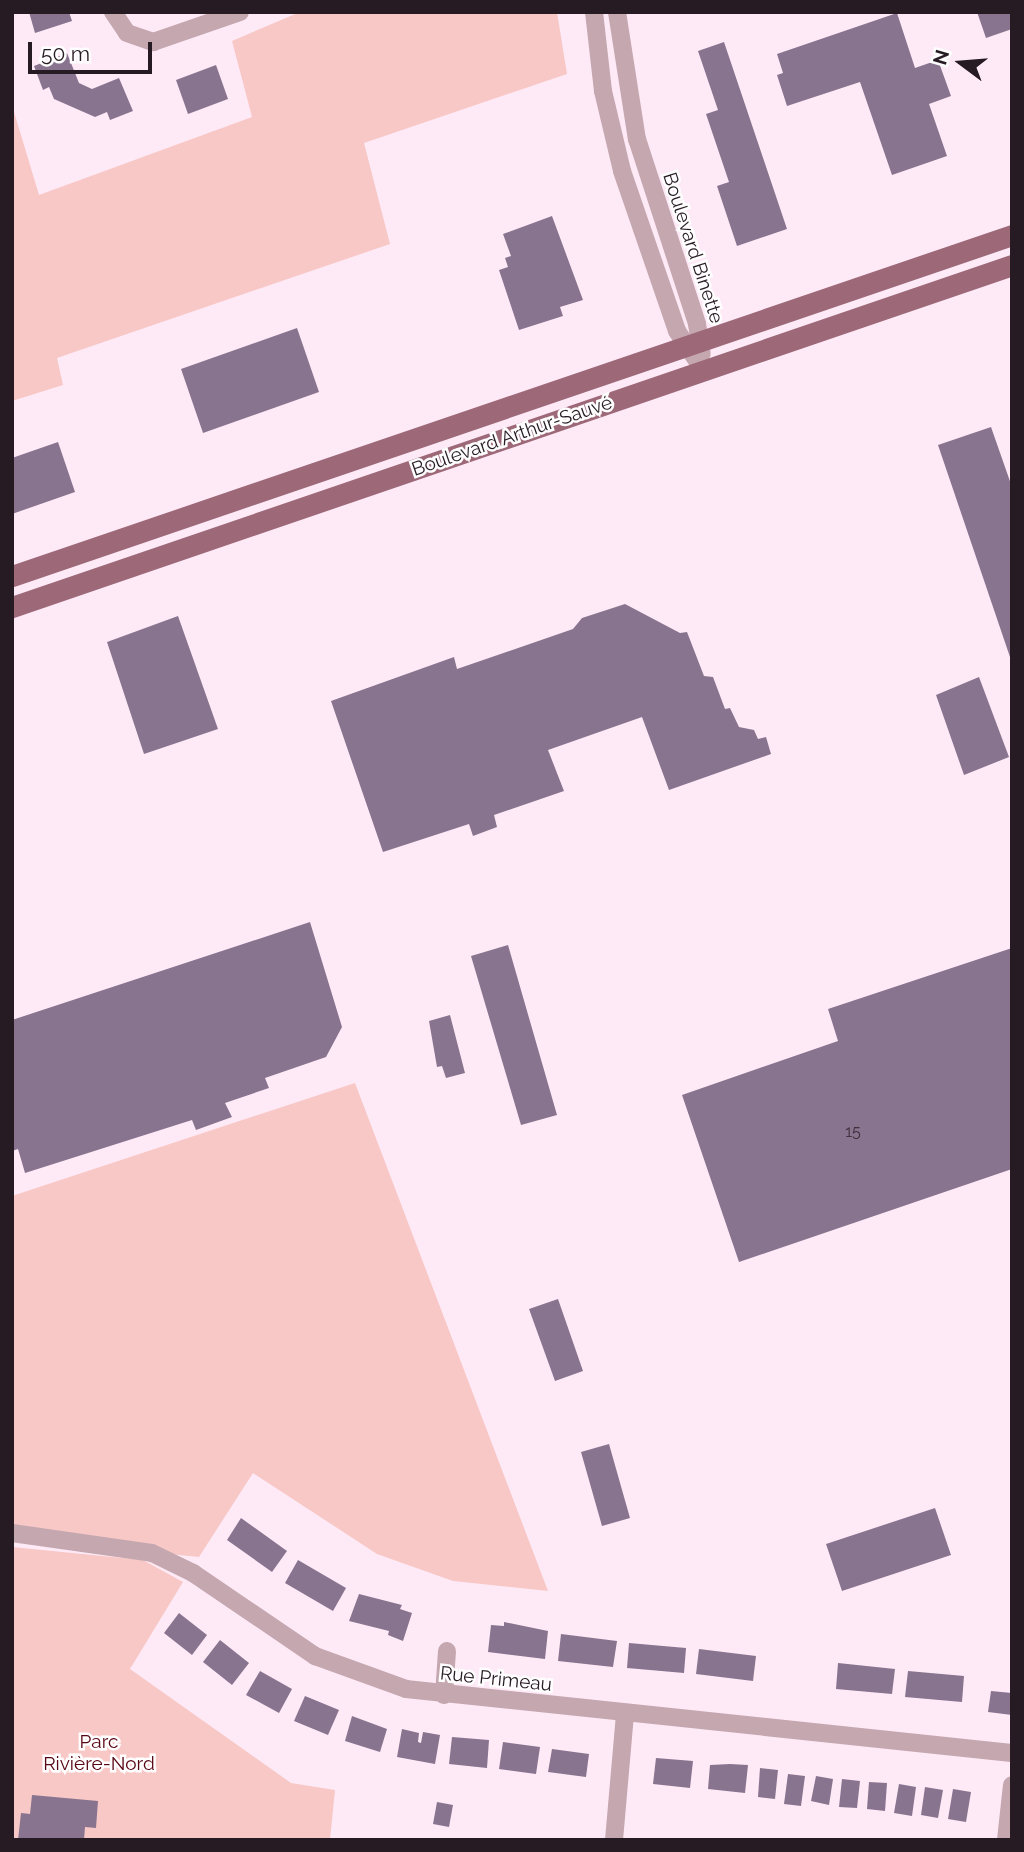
<!DOCTYPE html>
<html>
<head>
<meta charset="utf-8">
<style>
	body { margin:0 }
	#map { position:relative; width:1024px; height:1852px; overflow:hidden; background:#feeaf7; font-family:Raleway,sans-serif }
	div>[style] { position:absolute }
	.green>* { inset:0; background:#f8c8c6 }
	.building>* { inset:0; background:#88748f }
	.minor>* { height:18px; margin:-9px; padding:0 9px; transform-origin:9px; border-radius:9px; background:#c5a7af }
	.major>* { height:21px; margin:-10.5px; padding:0 10.5px; transform-origin:10.5px; border-radius:10.5px; background:#9d6979 }
	span { translate:-50% -50%; white-space:nowrap; text-align:center; line-height:1.15; -webkit-text-stroke:5px #fefefe; paint-order:stroke }
	.number-label { font-size:16px; color:#3f313e }
	.number-label span { -webkit-text-stroke-width:0 }
	.street-label { font-size:19px; color:#271b23 }
	.park-label { font-size:19px; color:#570512 }
	.frame { position:absolute; inset:0; border:14px solid #271b23; pointer-events:none }
	.north { position:absolute; left:926px; top:28px; width:70px; height:70px; -webkit-text-stroke:5px #fefefe; paint-order:stroke; rotate:286deg; font-size:19px; font-weight:700; line-height:28px; text-align:center; color:#271b23 }
	.north::after { content:''; display:block; margin:auto; width:24px; height:32px; background:#271b23; clip-path:polygon(50% 0,100% 100%,50% 72%,0 100%) }
	.scale { position:absolute; left:28px; top:42px; width:124px; height:32px; box-sizing:border-box; border:4px solid #271b23; border-top:0; padding-left:9px; font-size:21px; line-height:24px; white-space:nowrap; color:#271b23; -webkit-text-stroke:5px #fefefe; paint-order:stroke }
</style>
</head>
<body>
<div id="map">
	<div class="green">
		<div style="clip-path:polygon(300px 12px,557px 12px,567px 74px,364px 143px,390px 244px,57px 358px,63px 385px,12px 401px,12px 105px,39px 195px,252px 117px,232px 41px)"></div>
		<div style="clip-path:polygon(355px 1083px,548px 1591px,453px 1581px,377px 1554px,253px 1473px,199px 1557px,12px 1538px,12px 1196px)"></div>
		<div style="clip-path:polygon(12px 1547px,143px 1560px,183px 1582px,130px 1669px,291px 1783px,335px 1790px,330px 1840px,12px 1840px)"></div>
	</div>
	<div class="building">
		<div style="clip-path:polygon(29px 12px,69px 12px,72px 21px,35px 33px)"></div>
		<div style="clip-path:polygon(977px 12px,1012px 12px,1012px 29px,986px 38px)"></div>
		<div style="clip-path:polygon(897px 13px,915px 68px,938px 60px,951px 96px,929px 104px,947px 156px,892px 175px,860px 82px,787px 106px,777px 75px,783px 73px,777px 54px)"></div>
		<div style="clip-path:polygon(724px 42px,787px 229px,737px 246px,717px 186px,729px 182px,706px 114px,718px 110px,698px 51px)"></div>
		<div style="clip-path:polygon(67px 53px,79px 83px,92px 89px,119px 78px,133px 111px,110px 120px,107px 112px,95px 117px,54px 99px,49px 87px,43px 90px,34px 66px)"></div>
		<div style="clip-path:polygon(216px 65px,228px 99px,188px 114px,176px 80px)"></div>
		<div style="clip-path:polygon(552px 216px,583px 300px,560px 307px,563px 316px,519px 330px,499px 270px,508px 267px,505px 258px,511px 256px,503px 234px)"></div>
		<div style="clip-path:polygon(297px 328px,319px 392px,203px 433px,181px 369px)"></div>
		<div style="clip-path:polygon(991px 427px,1012px 487px,1011px 660px,938px 445px)"></div>
		<div style="clip-path:polygon(58px 442px,75px 492px,12px 514px,12px 458px)"></div>
		<div style="clip-path:polygon(625px 604px,680px 633px,687px 632px,704px 676px,713px 677px,725px 709px,730px 708px,739px 727px,754px 730px,758px 739px,766px 737px,771px 754px,669px 790px,642px 717px,548px 750px,564px 791px,494px 815px,497px 827px,473px 836px,469px 824px,383px 852px,331px 701px,454px 657px,457px 669px,573px 629px,582px 618px)"></div>
		<div style="clip-path:polygon(178px 616px,218px 729px,144px 754px,107px 642px)"></div>
		<div style="clip-path:polygon(979px 677px,1009px 757px,964px 775px,936px 695px)"></div>
		<div style="clip-path:polygon(310px 922px,342px 1027px,326px 1057px,265px 1078px,269px 1088px,225px 1103px,232px 1117px,196px 1130px,192px 1120px,25px 1173px,18px 1149px,12px 1151px,12px 1020px)"></div>
		<div style="clip-path:polygon(508px 945px,557px 1115px,521px 1125px,471px 956px)"></div>
		<div style="clip-path:polygon(1012px 948px,1012px 1169px,739px 1262px,682px 1095px,838px 1041px,828px 1009px)"></div>
		<div style="clip-path:polygon(450px 1015px,465px 1073px,446px 1078px,442px 1066px,437px 1067px,429px 1021px)"></div>
		<div style="clip-path:polygon(558px 1299px,583px 1371px,555px 1381px,529px 1309px)"></div>
		<div style="clip-path:polygon(609px 1444px,630px 1518px,602px 1526px,581px 1452px)"></div>
		<div style="clip-path:polygon(935px 1508px,951px 1555px,842px 1591px,826px 1544px)"></div>
		<div style="clip-path:polygon(241px 1518px,287px 1551px,272px 1572px,227px 1540px)"></div>
		<div style="clip-path:polygon(298px 1560px,346px 1588px,333px 1611px,285px 1583px)"></div>
		<div style="clip-path:polygon(359px 1594px,402px 1605px,400px 1609px,412px 1613px,403px 1641px,388px 1635px,389px 1631px,349px 1621px)"></div>
		<div style="clip-path:polygon(179px 1613px,207px 1635px,192px 1655px,164px 1633px)"></div>
		<div style="clip-path:polygon(504px 1622px,548px 1631px,545px 1659px,488px 1652px,491px 1625px,504px 1626px)"></div>
		<div style="clip-path:polygon(561px 1634px,617px 1641px,613px 1667px,558px 1661px)"></div>
		<div style="clip-path:polygon(220px 1640px,249px 1663px,232px 1685px,203px 1662px)"></div>
		<div style="clip-path:polygon(629px 1643px,686px 1648px,684px 1673px,627px 1668px)"></div>
		<div style="clip-path:polygon(699px 1649px,756px 1656px,753px 1681px,696px 1674px)"></div>
		<div style="clip-path:polygon(838px 1663px,895px 1669px,892px 1694px,836px 1689px)"></div>
		<div style="clip-path:polygon(260px 1671px,292px 1689px,279px 1713px,246px 1695px)"></div>
		<div style="clip-path:polygon(908px 1671px,964px 1676px,962px 1702px,905px 1697px)"></div>
		<div style="clip-path:polygon(991px 1691px,1012px 1693px,1012px 1715px,988px 1712px)"></div>
		<div style="clip-path:polygon(305px 1696px,339px 1710px,328px 1735px,294px 1721px)"></div>
		<div style="clip-path:polygon(352px 1716px,387px 1729px,380px 1752px,345px 1741px)"></div>
		<div style="clip-path:polygon(402px 1729px,419px 1733px,418px 1742px,421px 1743px,423px 1732px,440px 1735px,435px 1764px,397px 1757px)"></div>
		<div style="clip-path:polygon(452px 1737px,489px 1740px,487px 1768px,449px 1764px)"></div>
		<div style="clip-path:polygon(503px 1742px,540px 1747px,536px 1774px,499px 1769px)"></div>
		<div style="clip-path:polygon(552px 1749px,589px 1754px,586px 1777px,548px 1772px)"></div>
		<div style="clip-path:polygon(656px 1758px,693px 1761px,690px 1788px,653px 1784px)"></div>
		<div style="clip-path:polygon(730px 1764px,748px 1765px,745px 1793px,708px 1789px,710px 1765px)"></div>
		<div style="clip-path:polygon(760px 1768px,778px 1770px,775px 1799px,758px 1797px)"></div>
		<div style="clip-path:polygon(788px 1774px,805px 1776px,801px 1806px,784px 1804px)"></div>
		<div style="clip-path:polygon(816px 1776px,833px 1779px,829px 1805px,811px 1801px)"></div>
		<div style="clip-path:polygon(842px 1779px,860px 1781px,857px 1808px,839px 1807px)"></div>
		<div style="clip-path:polygon(869px 1782px,887px 1783px,885px 1811px,867px 1809px)"></div>
		<div style="clip-path:polygon(899px 1784px,916px 1787px,912px 1816px,894px 1813px)"></div>
		<div style="clip-path:polygon(925px 1787px,943px 1790px,938px 1818px,921px 1815px)"></div>
		<div style="clip-path:polygon(953px 1789px,971px 1792px,966px 1822px,948px 1819px)"></div>
		<div style="clip-path:polygon(32px 1795px,98px 1801px,96px 1828px,85px 1827px,84px 1840px,18px 1840px,21px 1813px,30px 1814px)"></div>
		<div style="clip-path:polygon(437px 1802px,453px 1805px,449px 1827px,433px 1824px)"></div>
	</div>
	<div class="minor">
		<div style="left:113px;top:12px;width:25px;rotate:56deg"></div>
		<div style="left:127px;top:33px;width:28px;rotate:19deg"></div>
		<div style="left:153px;top:42px;width:92px;rotate:-19deg"></div>
		<div style="left:594px;top:12px;width:80px;rotate:83.5deg"></div>
		<div style="left:603px;top:91px;width:82px;rotate:76.6deg"></div>
		<div style="left:622px;top:171px;width:169px;rotate:71deg"></div>
		<div style="left:677px;top:331px;width:48px;rotate:56deg"></div>
		<div style="left:617px;top:12px;width:129px;rotate:81.1deg"></div>
		<div style="left:637px;top:139px;width:194px;rotate:72deg"></div>
		<div style="left:697px;top:324px;width:30px;rotate:81deg"></div>
		<div style="left:12px;top:1533px;width:141px;rotate:8.1deg"></div>
		<div style="left:152px;top:1553px;width:46px;rotate:26deg"></div>
		<div style="left:193px;top:1573px;width:148px;rotate:34.2deg"></div>
		<div style="left:315px;top:1656px;width:97px;rotate:19.9deg"></div>
		<div style="left:406px;top:1689px;width:609px;rotate:6.03deg"></div>
		<div style="left:444px;top:1695px;width:44px;rotate:-86.1deg"></div>
		<div style="left:614px;top:1840px;width:127px;rotate:-85deg"></div>
		<div style="left:1006px;top:1840px;width:55px;rotate:-83.8deg"></div>
	</div>
	<div class="major">
		<div style="left:12px;top:576px;width:1057px;rotate:-18.83deg"></div>
		<div style="left:12px;top:607px;width:1057px;rotate:-18.88deg"></div>
	</div>
	<div class="number-label">
		<span style="left:853px;top:1132px">15</span>
	</div>
	<div class="street-label">
		<span style="left:693px;top:248px;rotate:72deg">Boulevard Binette</span>
		<span style="left:512px;top:436px;rotate:-19deg">Boulevard Arthur-Sauvé</span>
		<span style="left:496px;top:1679px;rotate:6deg">Rue Primeau</span>
	</div>
	<div class="park-label">
		<span style="left:99px;top:1753px">Parc<br>Rivière-Nord</span>
	</div>
	<div class="frame"></div>
	<div class="north">N</div>
	<div class="scale">50 m</div>
</div>
</body>
</html>
